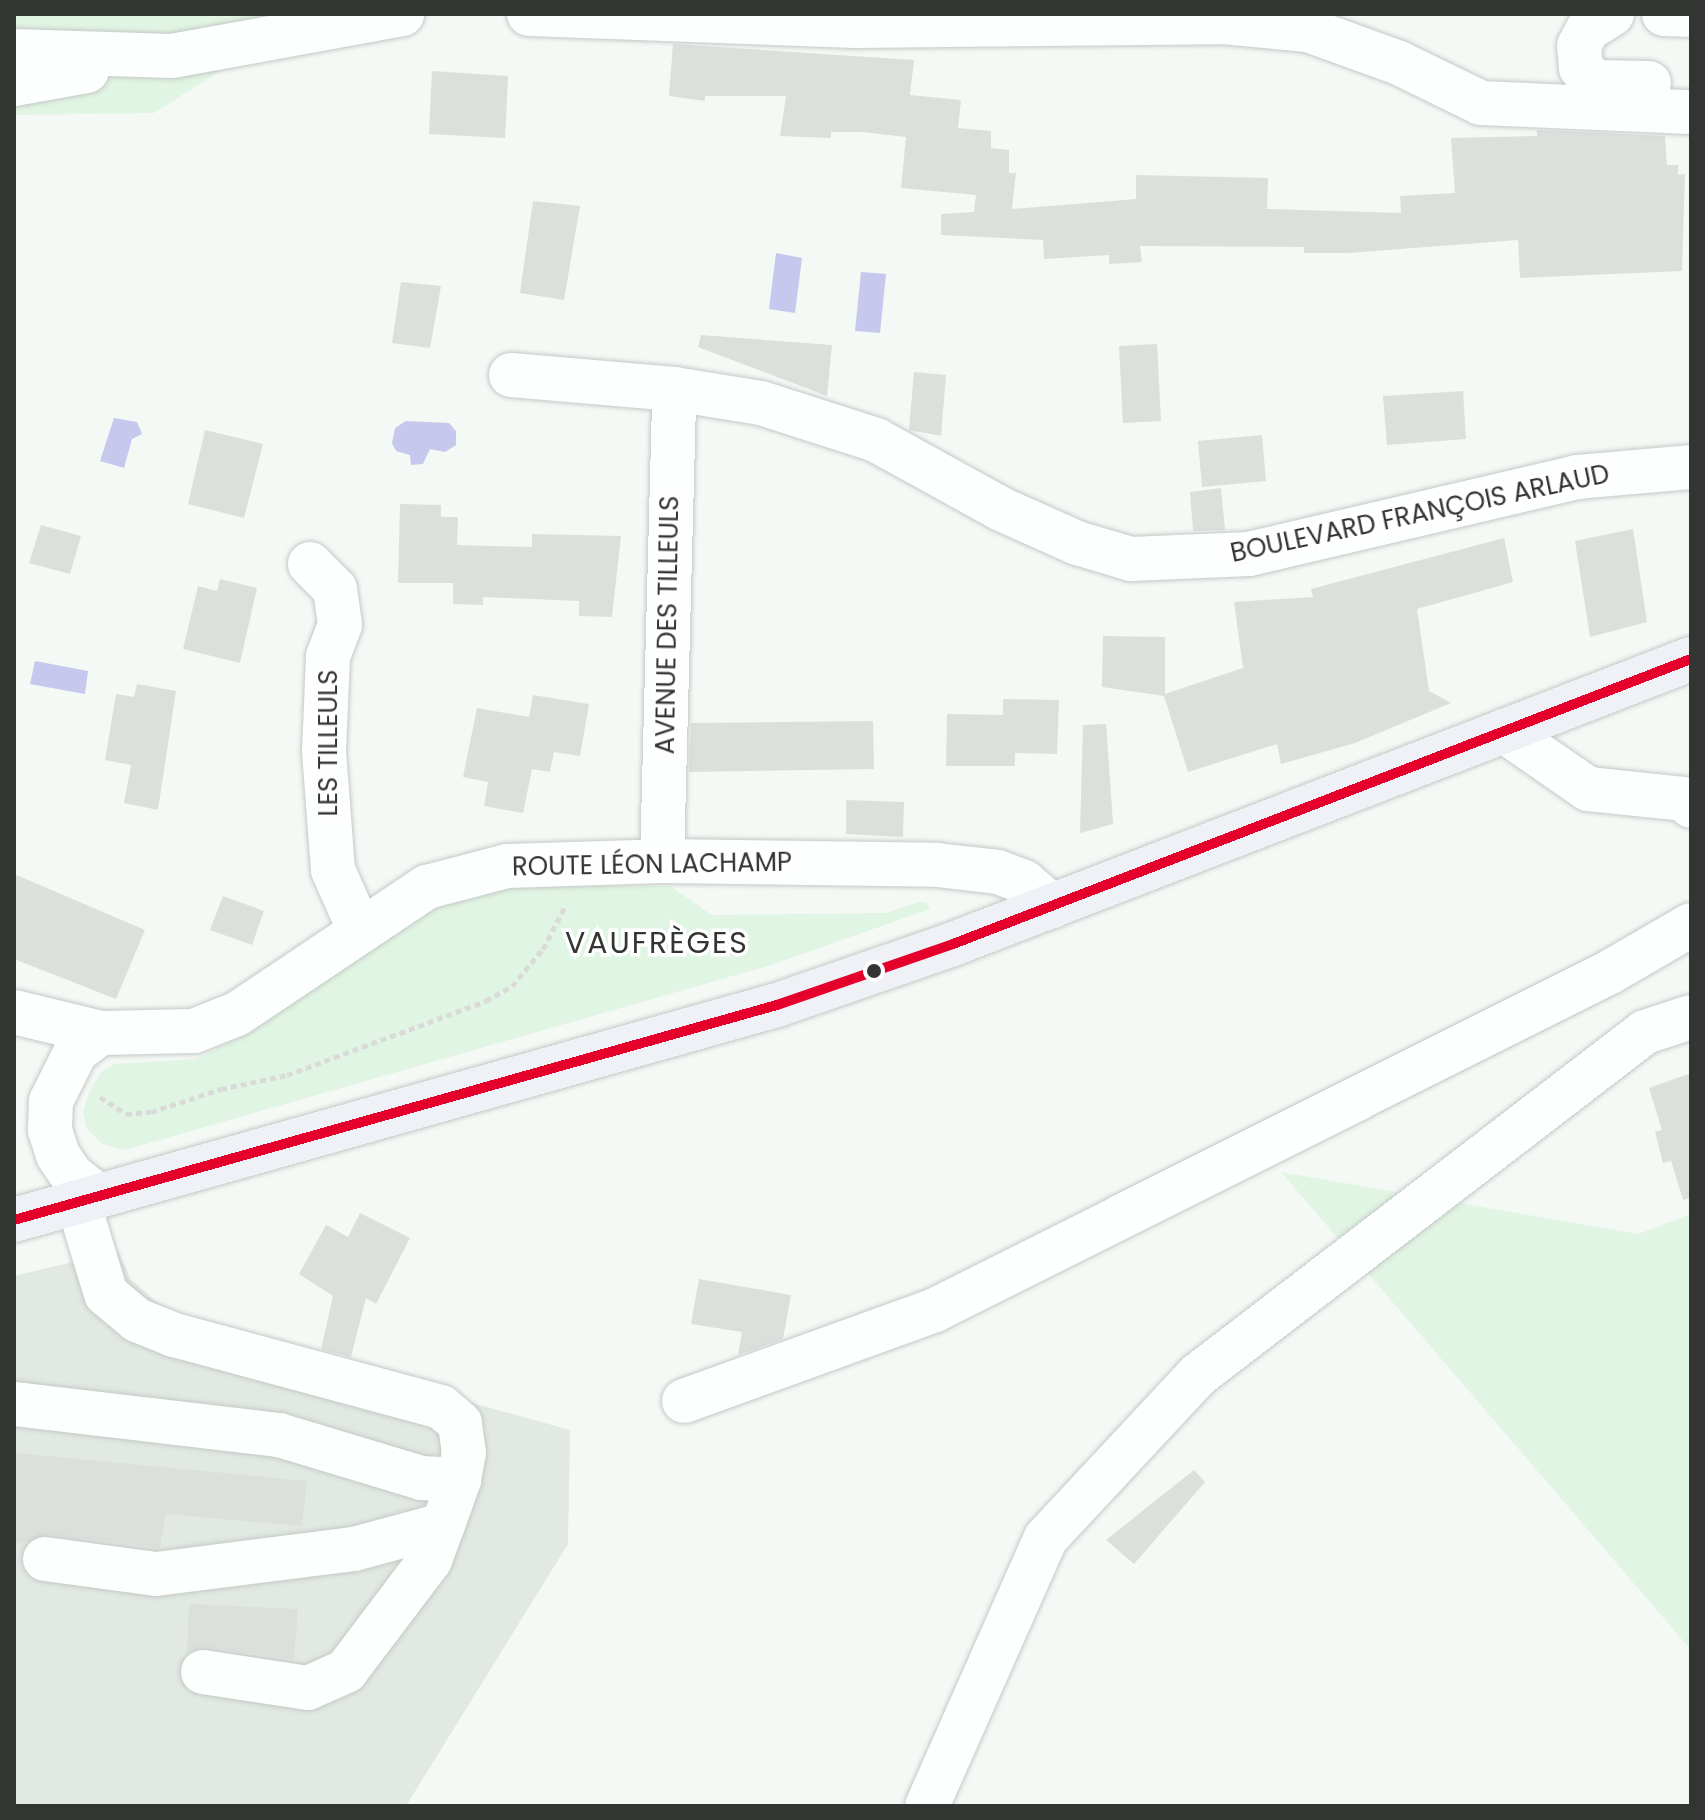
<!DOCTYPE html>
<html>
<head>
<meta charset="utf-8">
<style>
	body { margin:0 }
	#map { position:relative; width:1705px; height:1820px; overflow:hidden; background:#f4f9f5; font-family:Poppins,sans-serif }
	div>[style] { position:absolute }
	.built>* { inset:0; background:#e1e9e2 }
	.green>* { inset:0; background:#e0f5e3 }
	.water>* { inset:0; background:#c6c8ed }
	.building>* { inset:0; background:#dce0dd }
	.path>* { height:5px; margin-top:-2.5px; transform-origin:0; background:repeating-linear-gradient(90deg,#d9dad9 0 6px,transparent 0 10px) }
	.roads { filter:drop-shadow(0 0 2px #c5c9c6) drop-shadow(0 0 2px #c5c9c6) }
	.minor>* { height:44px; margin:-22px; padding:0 22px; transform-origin:22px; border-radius:22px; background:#fdfefe }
	.major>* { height:44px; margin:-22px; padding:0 22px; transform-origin:22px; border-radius:22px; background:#f0f0f7 }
	.bus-1>* { height:10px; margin:-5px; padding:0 5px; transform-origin:5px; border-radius:5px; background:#e4002b }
	.dots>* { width:22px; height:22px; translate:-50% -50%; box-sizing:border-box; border:4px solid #fff; border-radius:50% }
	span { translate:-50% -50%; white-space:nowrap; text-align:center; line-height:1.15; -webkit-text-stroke:7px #fff; paint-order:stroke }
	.street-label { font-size:26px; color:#333533 }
	.quarter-label { font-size:30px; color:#333533; letter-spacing:2px }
	.frame { position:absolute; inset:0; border:16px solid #333533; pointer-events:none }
</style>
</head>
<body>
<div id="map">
	<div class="built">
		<div style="clip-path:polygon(118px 1251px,131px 1280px,180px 1322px,570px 1430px,568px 1544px,406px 1806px,14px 1806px,14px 1276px)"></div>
	</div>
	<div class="green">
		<div style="clip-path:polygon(14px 14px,310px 14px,154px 113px,14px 115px)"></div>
		<div style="clip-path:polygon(517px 886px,670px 886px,712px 915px,886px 913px,918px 902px,926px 902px,930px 909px,771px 965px,125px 1150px,102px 1144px,87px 1129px,83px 1113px,89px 1092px,101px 1072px,114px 1064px,195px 1059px,238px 1038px,434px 909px,475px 893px)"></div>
		<div style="clip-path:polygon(1281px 1172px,1638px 1234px,1691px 1214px,1691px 1650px)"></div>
	</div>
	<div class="water">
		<div style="clip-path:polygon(776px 253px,802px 258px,795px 313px,769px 309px)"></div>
		<div style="clip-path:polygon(861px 272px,886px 274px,880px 333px,855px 331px)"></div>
		<div style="clip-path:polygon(114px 418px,137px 422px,142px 434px,132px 439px,124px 468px,100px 461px)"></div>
		<div style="clip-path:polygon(406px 421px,449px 423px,456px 431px,456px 445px,445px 452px,430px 449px,423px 464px,411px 465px,410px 455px,396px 451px,392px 443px,395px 428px)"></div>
		<div style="clip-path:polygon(35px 661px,88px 671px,85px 694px,30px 684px)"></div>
	</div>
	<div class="building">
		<div style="clip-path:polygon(673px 44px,914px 60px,910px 95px,961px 100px,958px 128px,991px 131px,991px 148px,1009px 150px,1009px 173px,1016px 173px,1012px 209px,1136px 199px,1136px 175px,1268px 178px,1267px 209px,1401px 213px,1400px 196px,1455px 193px,1451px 138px,1537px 136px,1537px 130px,1665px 136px,1667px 165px,1678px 165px,1678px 175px,1685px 174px,1682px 271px,1520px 278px,1518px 240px,1348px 253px,1304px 253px,1304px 247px,1140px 246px,1142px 262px,1109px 264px,1109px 255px,1044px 259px,1043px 240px,941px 235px,941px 214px,974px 212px,976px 195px,901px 188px,906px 137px,862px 132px,831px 132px,831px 138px,780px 136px,786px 96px,705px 96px,705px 101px,669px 96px)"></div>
		<div style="clip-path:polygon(432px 71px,508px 76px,505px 138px,429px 134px)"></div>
		<div style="clip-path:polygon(533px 201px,580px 206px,564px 300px,520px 293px)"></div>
		<div style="clip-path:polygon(401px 282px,441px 286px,430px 348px,392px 343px)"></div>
		<div style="clip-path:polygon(701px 335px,832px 345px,827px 396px,698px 347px)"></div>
		<div style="clip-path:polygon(1157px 344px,1161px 421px,1123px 423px,1119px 346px)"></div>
		<div style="clip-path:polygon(914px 372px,946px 375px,941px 436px,909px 430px)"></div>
		<div style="clip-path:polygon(1463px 391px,1466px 439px,1387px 445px,1383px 396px)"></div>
		<div style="clip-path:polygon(205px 430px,263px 444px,244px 518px,188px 504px)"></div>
		<div style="clip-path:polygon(1262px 435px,1266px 481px,1202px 487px,1198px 441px)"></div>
		<div style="clip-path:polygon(1221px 488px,1225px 530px,1193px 531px,1190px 492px)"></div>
		<div style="clip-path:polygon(400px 504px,441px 505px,441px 517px,458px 517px,457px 545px,532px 547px,532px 534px,621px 536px,612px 617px,579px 616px,579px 601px,483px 597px,483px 605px,453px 604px,453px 583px,398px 583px)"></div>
		<div style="clip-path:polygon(41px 525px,81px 536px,70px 574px,29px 563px)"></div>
		<div style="clip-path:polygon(1633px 529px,1647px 622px,1590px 637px,1575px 541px)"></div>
		<div style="clip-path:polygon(1504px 538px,1513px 582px,1417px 609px,1429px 691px,1451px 703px,1355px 743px,1281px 764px,1277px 744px,1188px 772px,1164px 696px,1102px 687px,1103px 636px,1165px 637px,1165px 694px,1243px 668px,1234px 602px,1313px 597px,1311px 589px)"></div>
		<div style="clip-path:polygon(220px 579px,257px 588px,240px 663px,183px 649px,198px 586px,217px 591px)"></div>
		<div style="clip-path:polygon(137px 684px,176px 691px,158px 810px,124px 803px,131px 765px,105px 760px,116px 694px,134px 697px)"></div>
		<div style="clip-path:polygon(533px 695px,589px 704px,580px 756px,554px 752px,550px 772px,532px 769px,523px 813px,484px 806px,488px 782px,463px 777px,477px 708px,529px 717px)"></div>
		<div style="clip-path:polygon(1003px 699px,1059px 700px,1057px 754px,1015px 753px,1015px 766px,946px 766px,947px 714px,1003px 715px)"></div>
		<div style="clip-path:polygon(873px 721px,874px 769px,689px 772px,691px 723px)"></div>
		<div style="clip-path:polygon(1106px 724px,1113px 824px,1080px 833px,1083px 725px)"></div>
		<div style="clip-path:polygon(846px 800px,904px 802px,903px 837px,846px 834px)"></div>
		<div style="clip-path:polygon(14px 874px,145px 930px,116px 999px,14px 959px)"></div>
		<div style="clip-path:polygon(223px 896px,264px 911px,252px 945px,210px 930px)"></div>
		<div style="clip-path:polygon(1691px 1073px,1691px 1198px,1683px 1200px,1671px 1161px,1663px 1163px,1655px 1132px,1662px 1130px,1649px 1088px)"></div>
		<div style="clip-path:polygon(360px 1213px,410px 1238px,376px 1304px,366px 1298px,351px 1357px,321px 1349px,333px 1296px,299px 1274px,326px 1225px,348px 1237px)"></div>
		<div style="clip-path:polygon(699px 1279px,791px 1295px,783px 1339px,738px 1355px,742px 1332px,691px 1324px)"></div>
		<div style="clip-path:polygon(16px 1453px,307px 1481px,302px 1526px,166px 1514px,160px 1548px,48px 1534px,14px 1545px)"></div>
		<div style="clip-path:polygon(1194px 1470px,1205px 1482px,1134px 1564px,1106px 1540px)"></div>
		<div style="clip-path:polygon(189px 1604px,298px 1609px,294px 1659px,207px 1647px,187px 1651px)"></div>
	</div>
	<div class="path">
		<div style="left:100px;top:1097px;width:31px;rotate:33deg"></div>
		<div style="left:126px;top:1114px;width:25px;rotate:-5deg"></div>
		<div style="left:151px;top:1112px;width:74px;rotate:-18.2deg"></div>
		<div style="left:221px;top:1089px;width:67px;rotate:-12deg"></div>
		<div style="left:287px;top:1075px;width:212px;rotate:-20.4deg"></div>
		<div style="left:486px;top:1001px;width:30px;rotate:-30deg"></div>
		<div style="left:512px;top:986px;width:48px;rotate:-50deg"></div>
		<div style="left:543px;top:949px;width:50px;rotate:-62.4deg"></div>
	</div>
	<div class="roads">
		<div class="minor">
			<div style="left:529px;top:14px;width:327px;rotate:2.1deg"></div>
			<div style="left:856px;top:26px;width:367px;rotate:-0.6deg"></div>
			<div style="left:1223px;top:22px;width:85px;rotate:5.4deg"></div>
			<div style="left:1308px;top:30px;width:97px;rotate:19.9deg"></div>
			<div style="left:1399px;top:63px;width:91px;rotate:26deg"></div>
			<div style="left:1481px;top:103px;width:210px;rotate:2.5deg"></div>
			<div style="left:1612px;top:14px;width:28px;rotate:148deg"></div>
			<div style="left:1588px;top:29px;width:19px;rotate:118deg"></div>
			<div style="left:1579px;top:46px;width:22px;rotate:85deg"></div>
			<div style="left:1581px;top:68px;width:20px;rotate:45deg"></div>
			<div style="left:1595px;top:82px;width:54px;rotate:1.1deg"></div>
			<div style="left:1664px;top:14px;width:27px;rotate:2deg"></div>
			<div style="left:14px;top:51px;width:158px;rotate:1.8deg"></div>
			<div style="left:172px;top:56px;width:234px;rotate:-10.3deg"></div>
			<div style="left:14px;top:84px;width:74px;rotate:-10.1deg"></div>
			<div style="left:511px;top:375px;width:164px;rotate:4.9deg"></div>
			<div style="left:674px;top:389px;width:88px;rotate:9.1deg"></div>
			<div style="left:761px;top:403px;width:121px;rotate:17.8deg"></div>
			<div style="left:876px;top:440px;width:143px;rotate:28.9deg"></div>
			<div style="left:1001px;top:509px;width:83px;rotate:24.1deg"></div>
			<div style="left:1077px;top:543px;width:56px;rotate:16.5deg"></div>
			<div style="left:1131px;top:559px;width:118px;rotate:-2.4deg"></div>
			<div style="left:1249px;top:554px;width:337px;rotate:-13.2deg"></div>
			<div style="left:1577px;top:477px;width:114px;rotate:-5deg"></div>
			<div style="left:310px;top:564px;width:35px;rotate:45deg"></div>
			<div style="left:335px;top:589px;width:36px;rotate:82deg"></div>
			<div style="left:340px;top:625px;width:34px;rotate:111deg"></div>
			<div style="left:328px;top:657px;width:94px;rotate:92.4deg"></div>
			<div style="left:324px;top:751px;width:119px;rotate:85.7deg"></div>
			<div style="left:333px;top:870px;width:64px;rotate:66.2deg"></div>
			<div style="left:1504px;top:731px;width:102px;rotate:34.6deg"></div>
			<div style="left:1588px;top:789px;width:98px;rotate:5.9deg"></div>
			<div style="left:1685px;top:799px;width:9px;rotate:49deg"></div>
			<div style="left:662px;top:861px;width:472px;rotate:-88.5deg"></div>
			<div style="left:14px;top:1012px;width:89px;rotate:13.6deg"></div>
			<div style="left:101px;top:1033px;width:93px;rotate:-1.2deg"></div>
			<div style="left:194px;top:1031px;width:46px;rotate:-21.6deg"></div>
			<div style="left:237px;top:1014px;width:229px;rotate:-33.8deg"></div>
			<div style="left:427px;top:887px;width:83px;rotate:-14.7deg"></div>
			<div style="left:507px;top:866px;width:155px;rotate:-1.8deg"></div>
			<div style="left:662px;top:861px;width:275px;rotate:0.8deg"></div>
			<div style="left:937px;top:865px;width:61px;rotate:6.5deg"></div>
			<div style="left:998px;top:872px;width:28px;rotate:21deg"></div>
			<div style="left:1024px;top:882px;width:37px;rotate:41deg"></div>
			<div style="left:98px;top:1196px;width:33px;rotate:-142deg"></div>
			<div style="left:72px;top:1176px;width:25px;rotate:-124deg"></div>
			<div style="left:58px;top:1155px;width:26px;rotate:-108deg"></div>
			<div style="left:50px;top:1130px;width:29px;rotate:-88deg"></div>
			<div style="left:51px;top:1101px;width:56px;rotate:-63.4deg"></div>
			<div style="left:76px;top:1051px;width:31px;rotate:-36deg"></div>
			<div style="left:684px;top:1401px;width:267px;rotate:-19.9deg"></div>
			<div style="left:935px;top:1310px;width:755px;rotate:-26.6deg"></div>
			<div style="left:1610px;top:972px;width:94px;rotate:-30.1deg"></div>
			<div style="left:14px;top:1404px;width:267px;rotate:6.7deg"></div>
			<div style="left:279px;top:1435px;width:148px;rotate:16.8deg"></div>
			<div style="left:421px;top:1478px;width:38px;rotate:3deg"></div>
			<div style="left:459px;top:1480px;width:27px;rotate:-80deg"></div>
			<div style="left:464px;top:1453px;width:30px;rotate:-98deg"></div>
			<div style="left:460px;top:1423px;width:25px;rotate:-140deg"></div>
			<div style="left:441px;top:1407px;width:277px;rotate:-164.9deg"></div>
			<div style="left:174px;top:1335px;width:40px;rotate:-158deg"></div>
			<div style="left:137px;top:1320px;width:40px;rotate:-140deg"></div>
			<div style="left:106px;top:1294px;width:96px;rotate:-106.9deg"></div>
			<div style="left:45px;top:1559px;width:112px;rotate:7.7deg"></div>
			<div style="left:156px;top:1574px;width:200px;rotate:-7.2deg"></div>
			<div style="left:354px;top:1549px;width:92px;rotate:-15.1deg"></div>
			<div style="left:443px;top:1525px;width:48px;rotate:-70.4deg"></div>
			<div style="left:203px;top:1672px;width:106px;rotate:8.7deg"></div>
			<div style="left:308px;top:1688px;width:42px;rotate:-24.1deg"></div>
			<div style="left:346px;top:1671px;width:139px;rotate:-52.9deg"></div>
			<div style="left:430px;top:1560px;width:37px;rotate:-70deg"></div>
			<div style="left:927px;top:1806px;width:293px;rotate:-66.1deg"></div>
			<div style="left:1046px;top:1538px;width:223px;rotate:-47deg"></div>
			<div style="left:1198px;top:1375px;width:563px;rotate:-37.5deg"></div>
			<div style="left:1645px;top:1032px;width:48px;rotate:-18.1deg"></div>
		</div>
		<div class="major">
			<div style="left:14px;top:1220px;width:793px;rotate:-15.74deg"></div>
			<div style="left:777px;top:1005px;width:186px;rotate:-19.1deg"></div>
			<div style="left:953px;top:944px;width:791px;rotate:-21.12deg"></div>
		</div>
	</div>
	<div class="bus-1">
		<div style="left:14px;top:1220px;width:793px;rotate:-15.74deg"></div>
		<div style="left:777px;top:1005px;width:186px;rotate:-19.1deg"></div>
		<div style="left:953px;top:944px;width:791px;rotate:-21.12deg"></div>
	</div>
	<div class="dots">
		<div style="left:874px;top:971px;background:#333533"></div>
	</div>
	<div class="street-label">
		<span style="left:1420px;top:514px;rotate:-12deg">BOULEVARD FRANÇOIS ARLAUD</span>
		<span style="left:668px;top:625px;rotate:-89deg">AVENUE DES TILLEULS</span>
		<span style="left:329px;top:743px;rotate:-90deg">LES TILLEULS</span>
		<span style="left:652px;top:865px;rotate:-1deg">ROUTE LÉON LACHAMP</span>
	</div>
	<div class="quarter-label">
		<span style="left:657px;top:943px">VAUFRÈGES</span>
	</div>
	<div class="frame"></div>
</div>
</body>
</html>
